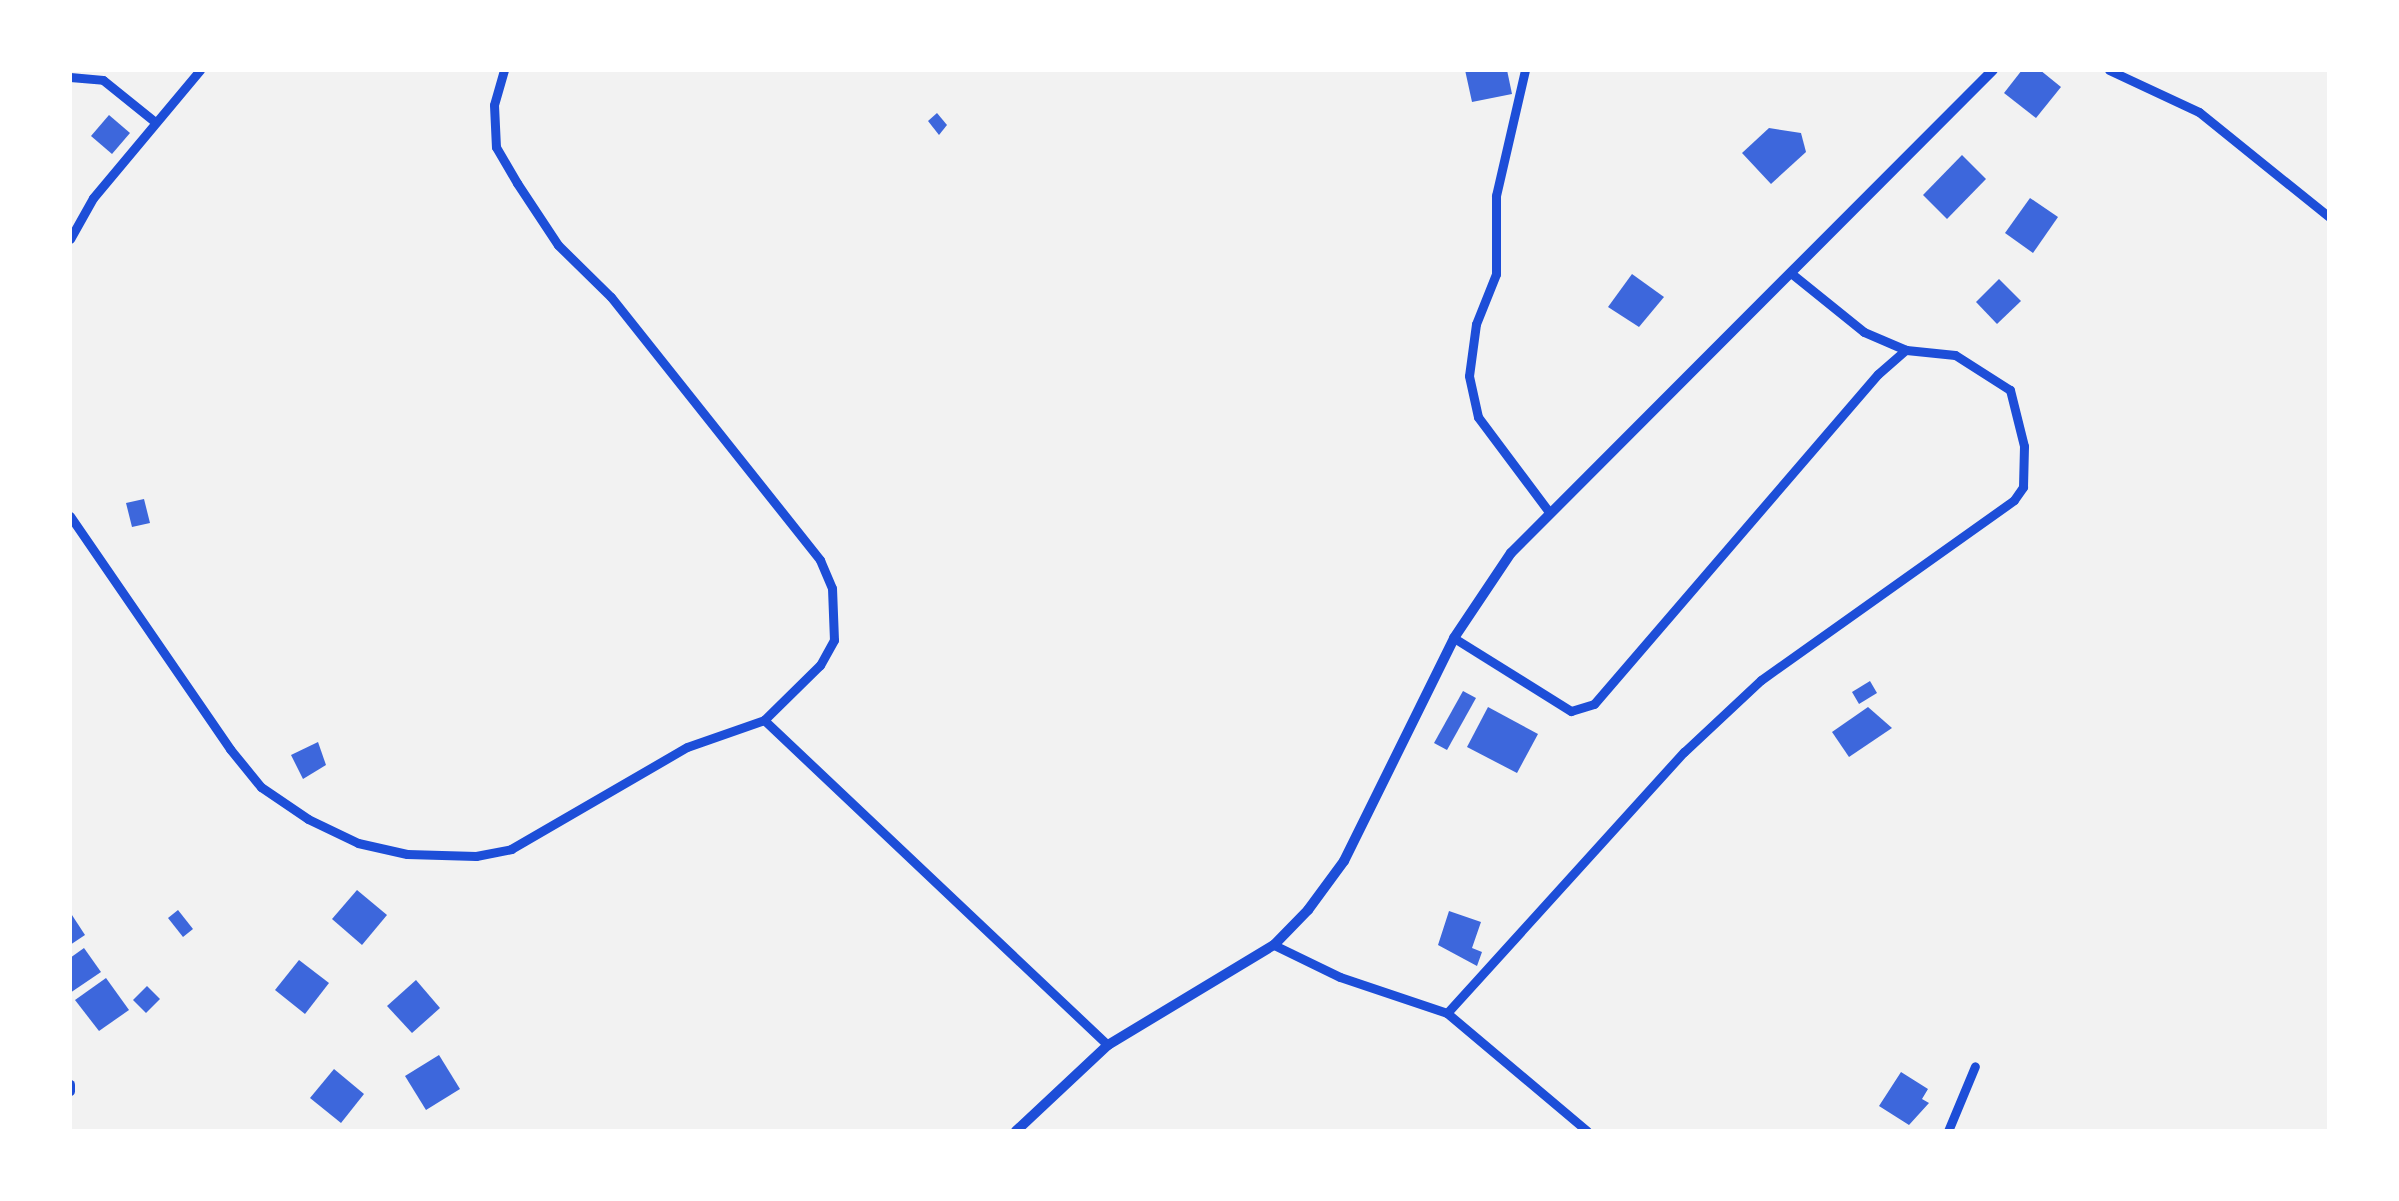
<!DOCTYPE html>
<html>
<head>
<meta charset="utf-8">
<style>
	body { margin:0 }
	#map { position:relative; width:2399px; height:1201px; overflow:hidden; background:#f2f2f2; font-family:Ubuntu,sans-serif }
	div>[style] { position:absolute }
	.building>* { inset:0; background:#3d67dc }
	.minor>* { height:9px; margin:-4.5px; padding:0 4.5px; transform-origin:4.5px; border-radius:4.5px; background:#1d4ed8 }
	.tertiary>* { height:10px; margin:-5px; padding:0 5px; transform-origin:5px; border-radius:5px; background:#1d4ed8 }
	span { translate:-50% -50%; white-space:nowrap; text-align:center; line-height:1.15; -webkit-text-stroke:9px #fff; paint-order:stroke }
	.frame { position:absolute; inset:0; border:72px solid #fff; pointer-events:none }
</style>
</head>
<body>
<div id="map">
	<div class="building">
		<div style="clip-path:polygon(1465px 70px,1507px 70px,1512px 94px,1472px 102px)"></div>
		<div style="clip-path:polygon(2022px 70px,2040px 70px,2061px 87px,2036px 118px,2004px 93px)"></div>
		<div style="clip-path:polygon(937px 113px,947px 125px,939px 135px,928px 121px)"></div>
		<div style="clip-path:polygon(109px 115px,130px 133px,112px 154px,91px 136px)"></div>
		<div style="clip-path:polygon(1769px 128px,1801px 133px,1806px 152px,1771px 184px,1742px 153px)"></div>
		<div style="clip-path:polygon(1962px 155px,1986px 179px,1947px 219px,1923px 195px)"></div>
		<div style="clip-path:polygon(2030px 198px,2058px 217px,2033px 253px,2005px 233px)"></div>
		<div style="clip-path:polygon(1632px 274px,1664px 297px,1639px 327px,1608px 307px)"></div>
		<div style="clip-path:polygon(1999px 279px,2021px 301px,1997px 324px,1976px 302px)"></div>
		<div style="clip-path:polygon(144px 499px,150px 523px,132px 527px,126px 503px)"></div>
		<div style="clip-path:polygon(1870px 681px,1877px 693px,1859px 704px,1852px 692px)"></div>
		<div style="clip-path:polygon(1463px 691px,1476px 698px,1447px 750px,1434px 743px)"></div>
		<div style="clip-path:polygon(1488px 707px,1538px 734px,1517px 773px,1467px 747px)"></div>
		<div style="clip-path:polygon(1868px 707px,1892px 728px,1849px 757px,1832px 732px)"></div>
		<div style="clip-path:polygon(318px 742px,326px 765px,303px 779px,291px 755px)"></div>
		<div style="clip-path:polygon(357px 890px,387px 915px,362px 945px,332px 919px)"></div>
		<div style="clip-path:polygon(178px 910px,193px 929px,183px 937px,168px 918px)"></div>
		<div style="clip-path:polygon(1449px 911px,1481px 922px,1472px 948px,1482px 952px,1477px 966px,1438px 945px)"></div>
		<div style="clip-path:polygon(70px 912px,85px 935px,70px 945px)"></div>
		<div style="clip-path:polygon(84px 948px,101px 972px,70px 993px,70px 958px)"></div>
		<div style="clip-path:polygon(299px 960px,329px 983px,305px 1014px,275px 990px)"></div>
		<div style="clip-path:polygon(106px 978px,129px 1010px,99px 1031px,75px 1000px)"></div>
		<div style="clip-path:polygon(416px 980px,440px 1008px,412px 1033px,387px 1006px)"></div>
		<div style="clip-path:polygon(147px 986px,160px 999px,146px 1013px,133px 1000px)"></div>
		<div style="clip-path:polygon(439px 1055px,460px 1089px,426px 1110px,405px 1076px)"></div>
		<div style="clip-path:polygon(334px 1069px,364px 1094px,341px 1123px,310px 1098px)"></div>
		<div style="clip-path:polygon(1901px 1072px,1928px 1089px,1922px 1099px,1929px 1103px,1909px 1125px,1879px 1106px)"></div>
	</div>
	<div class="minor">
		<div style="left:504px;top:70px;width:36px;rotate:106deg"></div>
		<div style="left:494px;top:105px;width:42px;rotate:87.3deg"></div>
		<div style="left:496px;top:147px;width:42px;rotate:59.7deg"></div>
		<div style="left:517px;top:183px;width:74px;rotate:56.5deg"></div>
		<div style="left:558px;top:245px;width:74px;rotate:44.5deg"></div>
		<div style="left:611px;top:297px;width:336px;rotate:51.5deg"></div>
		<div style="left:820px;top:560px;width:30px;rotate:67deg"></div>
		<div style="left:832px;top:588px;width:52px;rotate:87.8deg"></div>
		<div style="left:834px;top:640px;width:29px;rotate:119deg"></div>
		<div style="left:820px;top:665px;width:78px;rotate:135.5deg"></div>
		<div style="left:1525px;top:70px;width:129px;rotate:103deg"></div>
		<div style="left:1496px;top:196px;width:78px;rotate:90deg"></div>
		<div style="left:1496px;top:274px;width:54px;rotate:111.8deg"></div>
		<div style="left:1476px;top:324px;width:52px;rotate:97.7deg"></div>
		<div style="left:1469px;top:376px;width:42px;rotate:77.6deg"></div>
		<div style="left:1478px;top:417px;width:119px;rotate:53.2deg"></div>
		<div style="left:2109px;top:70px;width:99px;rotate:25deg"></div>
		<div style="left:2199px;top:112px;width:167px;rotate:38.9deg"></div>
		<div style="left:70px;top:77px;width:33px;rotate:5deg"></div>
		<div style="left:103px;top:80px;width:67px;rotate:38.9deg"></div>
		<div style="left:70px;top:239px;width:47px;rotate:-60.7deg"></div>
		<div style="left:93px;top:198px;width:167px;rotate:-50.1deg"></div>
		<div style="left:70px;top:516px;width:283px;rotate:55.5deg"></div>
		<div style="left:230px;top:749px;width:49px;rotate:50.8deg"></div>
		<div style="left:261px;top:787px;width:57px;rotate:34.2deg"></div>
		<div style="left:308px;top:819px;width:55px;rotate:25.6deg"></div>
		<div style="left:358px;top:843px;width:50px;rotate:12.7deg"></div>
		<div style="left:407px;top:854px;width:69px;rotate:1.7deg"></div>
		<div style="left:476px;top:856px;width:36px;rotate:-11deg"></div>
		<div style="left:511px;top:849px;width:203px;rotate:-30.1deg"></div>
		<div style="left:687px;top:747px;width:82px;rotate:-19.3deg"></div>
		<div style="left:764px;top:720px;width:473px;rotate:43.4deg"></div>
		<div style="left:1454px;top:638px;width:138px;rotate:32deg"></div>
		<div style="left:1571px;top:711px;width:24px;rotate:-17deg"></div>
		<div style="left:1594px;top:704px;width:435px;rotate:-49.3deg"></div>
		<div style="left:1878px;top:374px;width:37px;rotate:-41deg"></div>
		<div style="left:1274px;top:945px;width:73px;rotate:25.9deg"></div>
		<div style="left:1340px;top:977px;width:113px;rotate:18.6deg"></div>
		<div style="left:1447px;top:1013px;width:183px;rotate:40.1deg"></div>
		<div style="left:1447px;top:1013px;width:353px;rotate:-47.8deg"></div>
		<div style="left:1684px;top:752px;width:105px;rotate:-43.1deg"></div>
		<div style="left:1761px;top:680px;width:310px;rotate:-35.4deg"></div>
		<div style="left:2014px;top:500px;width:16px;rotate:-55deg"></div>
		<div style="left:2023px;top:487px;width:41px;rotate:-88.6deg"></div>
		<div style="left:2024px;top:446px;width:58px;rotate:-104deg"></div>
		<div style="left:2010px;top:390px;width:65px;rotate:-147.5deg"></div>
		<div style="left:1955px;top:355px;width:49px;rotate:-174.2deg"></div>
		<div style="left:1906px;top:350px;width:46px;rotate:-156.8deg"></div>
		<div style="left:1864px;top:332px;width:94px;rotate:-141.1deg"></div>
		<div style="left:70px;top:1084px;width:7px;rotate:90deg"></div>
		<div style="left:1948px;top:1131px;width:70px;rotate:-67.4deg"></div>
	</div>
	<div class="tertiary">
		<div style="left:1016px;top:1131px;width:126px;rotate:-43.1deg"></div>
		<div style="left:1108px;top:1045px;width:194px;rotate:-31.1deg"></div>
		<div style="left:1274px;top:945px;width:49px;rotate:-45.8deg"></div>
		<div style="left:1308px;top:910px;width:61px;rotate:-53.7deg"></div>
		<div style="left:1344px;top:861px;width:249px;rotate:-63.7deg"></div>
		<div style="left:1454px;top:638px;width:102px;rotate:-56.2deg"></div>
		<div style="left:1511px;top:553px;width:682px;rotate:-45.06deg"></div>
	</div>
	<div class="frame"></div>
</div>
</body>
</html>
